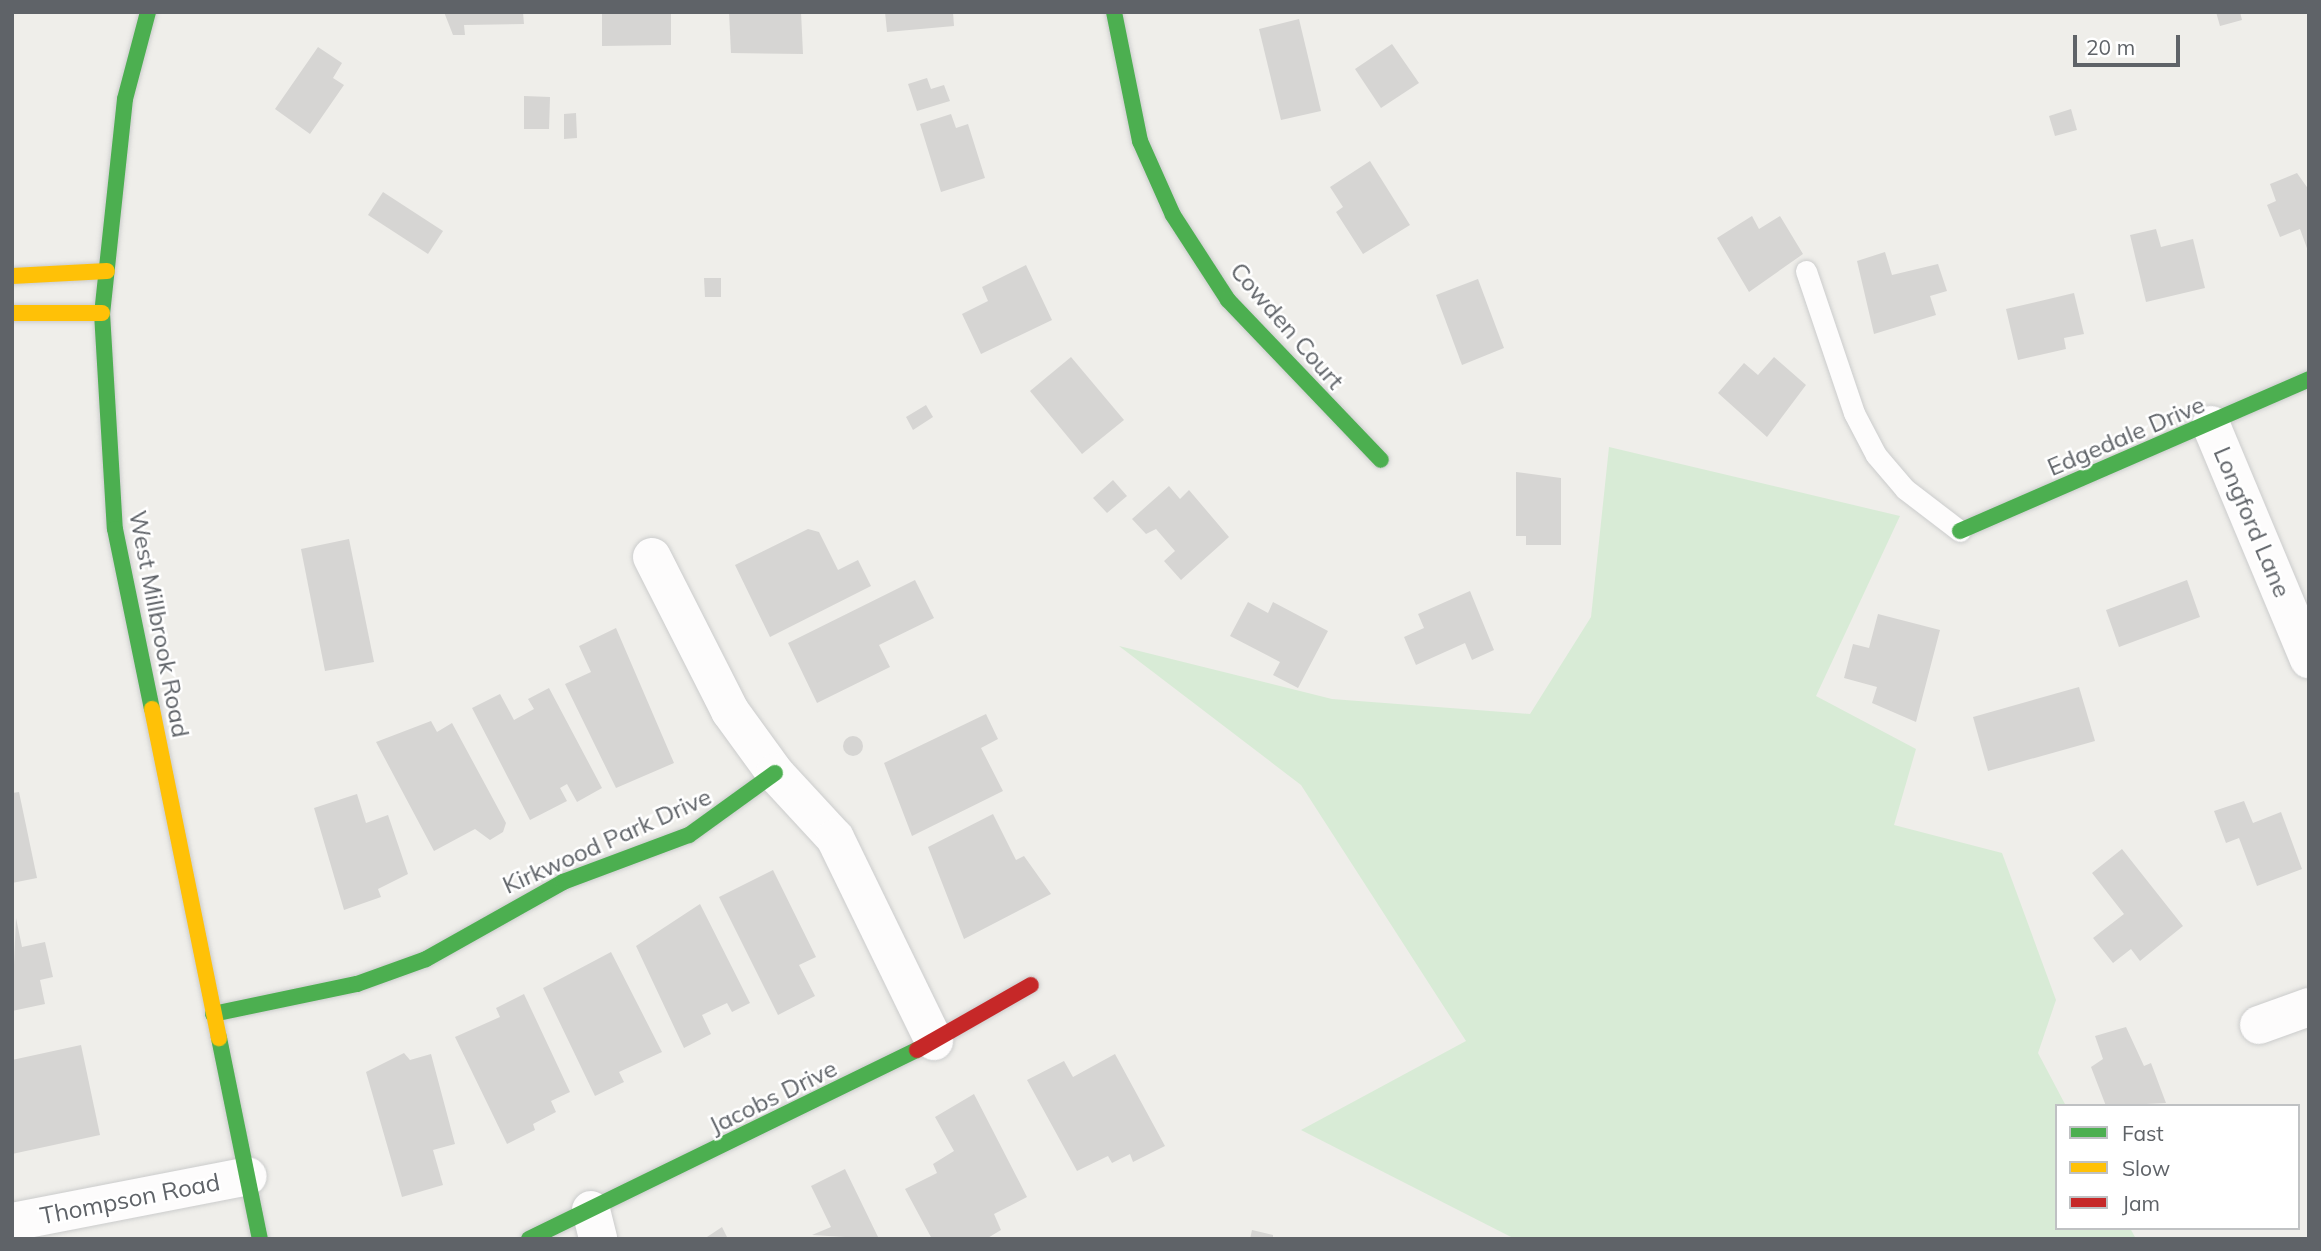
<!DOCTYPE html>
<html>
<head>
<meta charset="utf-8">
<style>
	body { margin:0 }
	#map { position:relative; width:2321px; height:1251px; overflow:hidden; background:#efeeea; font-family:Mulish,sans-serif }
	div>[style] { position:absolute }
	.green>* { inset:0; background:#d8ebd6 }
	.building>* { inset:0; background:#d6d5d3 }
	.round { border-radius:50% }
	.roads { filter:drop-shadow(0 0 2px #cbcccc) drop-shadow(0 0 2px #cbcccc) }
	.lane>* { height:21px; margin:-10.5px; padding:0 10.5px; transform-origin:10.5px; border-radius:10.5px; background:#fdfcfc }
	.street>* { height:38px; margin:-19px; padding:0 19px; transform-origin:19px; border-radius:19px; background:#fdfcfc }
	.fast>* { height:16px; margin:-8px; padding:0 8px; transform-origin:8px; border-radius:8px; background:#4caf50 }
	.slow>* { height:16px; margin:-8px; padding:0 8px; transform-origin:8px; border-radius:8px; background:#ffc107 }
	.jam>* { height:16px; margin:-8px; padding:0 8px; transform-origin:8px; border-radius:8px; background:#c62828 }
	span { translate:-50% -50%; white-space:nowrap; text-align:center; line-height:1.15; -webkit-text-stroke:5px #fff; paint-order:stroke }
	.street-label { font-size:24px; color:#5f6368 }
	.frame { position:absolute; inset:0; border:14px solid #5f6368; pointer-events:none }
	.legend { position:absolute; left:2055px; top:1104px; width:245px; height:126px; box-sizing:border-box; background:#fff; border:2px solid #bfc1c3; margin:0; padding:9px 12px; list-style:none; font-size:21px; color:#5f6368 }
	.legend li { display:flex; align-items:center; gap:14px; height:35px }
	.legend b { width:35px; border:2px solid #bfc1c3 }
	.scale { position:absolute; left:2073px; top:35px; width:107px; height:32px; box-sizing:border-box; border:4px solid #5f6368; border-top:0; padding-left:9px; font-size:21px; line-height:24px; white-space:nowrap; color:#5f6368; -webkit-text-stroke:5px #fff; paint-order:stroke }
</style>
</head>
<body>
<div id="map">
	<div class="green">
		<div style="clip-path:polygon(1609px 447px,1900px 516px,1816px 696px,1916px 749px,1894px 825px,2002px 853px,2056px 1000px,2038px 1053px,2066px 1106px,2057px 1106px,2057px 1228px,2130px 1228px,2136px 1239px,1515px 1239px,1301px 1130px,1466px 1041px,1301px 785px,1119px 646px,1332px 699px,1530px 714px,1591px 617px)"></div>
	</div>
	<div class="building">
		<div style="clip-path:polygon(444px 12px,523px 12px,524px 24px,464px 25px,465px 35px,453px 35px)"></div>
		<div style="clip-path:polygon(602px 12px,671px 12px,671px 45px,602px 46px)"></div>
		<div style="clip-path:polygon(729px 12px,801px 12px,803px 54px,731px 53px)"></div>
		<div style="clip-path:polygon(885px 12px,953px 12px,954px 26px,887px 32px)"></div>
		<div style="clip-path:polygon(2216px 12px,2240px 12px,2242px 20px,2220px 26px)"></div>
		<div style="clip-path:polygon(1299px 19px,1321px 111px,1281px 120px,1259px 29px)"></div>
		<div style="clip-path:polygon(1392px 44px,1419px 83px,1381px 108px,1355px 69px)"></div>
		<div style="clip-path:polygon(318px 47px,342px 63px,333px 78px,344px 85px,310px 134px,275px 109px)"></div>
		<div style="clip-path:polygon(927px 78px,931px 89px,944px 85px,950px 101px,917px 111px,908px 84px)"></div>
		<div style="clip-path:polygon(524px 96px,550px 97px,549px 129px,524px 129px)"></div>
		<div style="clip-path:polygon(2071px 109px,2077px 130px,2055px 136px,2049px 116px)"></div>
		<div style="clip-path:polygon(576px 113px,577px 138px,564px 139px,564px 114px)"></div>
		<div style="clip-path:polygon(951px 114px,956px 128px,968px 124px,985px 178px,941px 192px,920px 124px)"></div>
		<div style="clip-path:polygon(1370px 161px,1410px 225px,1363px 254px,1336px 212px,1343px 207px,1330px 187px)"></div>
		<div style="clip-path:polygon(2297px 173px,2309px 190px,2308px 251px,2300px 229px,2280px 237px,2267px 205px,2276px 201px,2270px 184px)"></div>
		<div style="clip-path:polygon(383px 192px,443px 231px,428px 254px,368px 215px)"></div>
		<div style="clip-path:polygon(1752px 216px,1759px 229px,1780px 216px,1803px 254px,1749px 292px,1717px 238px)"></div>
		<div style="clip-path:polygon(2156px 229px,2161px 247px,2193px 239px,2205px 288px,2146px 302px,2130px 235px)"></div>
		<div style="clip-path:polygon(1885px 252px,1892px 275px,1938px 264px,1947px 291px,1930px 296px,1936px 315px,1874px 334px,1857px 261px)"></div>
		<div style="clip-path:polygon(1026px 265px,1052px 320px,981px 354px,962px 314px,988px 301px,982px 287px)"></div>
		<div style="clip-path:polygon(704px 278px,721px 278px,721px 297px,705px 297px)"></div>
		<div style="clip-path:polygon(1478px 279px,1504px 348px,1462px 365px,1436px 295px)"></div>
		<div style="clip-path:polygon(2074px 293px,2084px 334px,2064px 338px,2066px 349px,2018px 360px,2006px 309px)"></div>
		<div style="clip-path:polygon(1071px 357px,1124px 420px,1082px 454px,1030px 391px)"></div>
		<div style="clip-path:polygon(1774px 357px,1806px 385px,1767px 437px,1718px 393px,1744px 363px,1758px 375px)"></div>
		<div style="clip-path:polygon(926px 405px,933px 417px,913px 430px,906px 417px)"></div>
		<div style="clip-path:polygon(1516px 472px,1561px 478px,1561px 545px,1526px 545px,1526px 536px,1516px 536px)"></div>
		<div style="clip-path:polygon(1113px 480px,1127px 496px,1107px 513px,1093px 498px)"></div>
		<div style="clip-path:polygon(1169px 486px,1180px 499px,1189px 490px,1229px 537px,1181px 580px,1164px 561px,1175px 551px,1156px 529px,1146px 534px,1132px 519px)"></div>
		<div style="clip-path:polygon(808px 529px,819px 532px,838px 570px,858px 560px,871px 586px,770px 637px,735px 565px)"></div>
		<div style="clip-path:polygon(349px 539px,374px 662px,325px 671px,301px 549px)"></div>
		<div style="clip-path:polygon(915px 580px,934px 618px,879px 645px,890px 667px,817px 703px,788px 643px)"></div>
		<div style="clip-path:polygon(2187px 580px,2200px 617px,2119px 647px,2106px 610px)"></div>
		<div style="clip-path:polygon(1470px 591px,1494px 650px,1472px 660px,1465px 643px,1416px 665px,1404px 637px,1424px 628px,1418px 614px)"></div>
		<div style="clip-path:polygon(1248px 602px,1268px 613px,1273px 602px,1328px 631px,1298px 688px,1273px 675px,1280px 662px,1230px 636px)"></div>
		<div style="clip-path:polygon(1878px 614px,1940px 630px,1916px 722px,1872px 703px,1877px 687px,1844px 678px,1853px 644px,1869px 648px)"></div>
		<div style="clip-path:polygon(616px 628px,674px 763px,616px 788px,565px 684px,591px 672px,579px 646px)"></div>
		<div style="clip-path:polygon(2079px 687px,2095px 741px,1988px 771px,1973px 717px)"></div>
		<div style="clip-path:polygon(549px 688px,602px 788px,577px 802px,567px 784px,560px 788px,567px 801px,530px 820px,472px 708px,500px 694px,514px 720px,534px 709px,528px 699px)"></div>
		<div style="clip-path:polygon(986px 714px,998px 739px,981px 748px,1003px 791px,912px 836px,884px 763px)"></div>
		<div style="clip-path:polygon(431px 721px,437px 732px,452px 723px,506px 823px,503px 832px,490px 840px,475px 829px,434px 851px,376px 742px)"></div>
		<div class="round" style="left:843px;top:736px;width:20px;height:20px"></div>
		<div style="clip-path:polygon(19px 792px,37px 878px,12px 883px,12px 793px)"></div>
		<div style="clip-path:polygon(357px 794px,366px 823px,388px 815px,408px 874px,378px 889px,381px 897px,344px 910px,314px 808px)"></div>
		<div style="clip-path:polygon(2244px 801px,2253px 823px,2281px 812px,2302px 869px,2257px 886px,2239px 838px,2226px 843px,2214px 811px)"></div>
		<div style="clip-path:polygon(993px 814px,1016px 860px,1024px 856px,1051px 894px,964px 939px,928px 847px)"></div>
		<div style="clip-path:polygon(2122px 849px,2183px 926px,2140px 961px,2131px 949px,2113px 963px,2093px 938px,2124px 914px,2092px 873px)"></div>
		<div style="clip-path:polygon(773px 870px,816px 957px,799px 965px,815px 996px,778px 1015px,719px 897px)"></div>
		<div style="clip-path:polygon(700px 904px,750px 1003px,732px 1012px,727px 1003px,702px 1015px,711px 1034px,684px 1048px,636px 946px)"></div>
		<div style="clip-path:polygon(16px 918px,22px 947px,45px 942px,53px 977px,40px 980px,45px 1004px,12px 1011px)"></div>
		<div style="clip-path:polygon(611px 952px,662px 1052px,619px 1072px,624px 1082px,595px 1096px,543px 988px)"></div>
		<div style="clip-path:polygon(524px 994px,570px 1092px,551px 1101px,556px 1112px,533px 1124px,535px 1130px,507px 1144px,455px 1037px,500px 1017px,496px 1008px)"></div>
		<div style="clip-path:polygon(2126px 1027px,2144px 1066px,2151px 1063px,2166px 1103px,2106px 1106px,2091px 1067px,2103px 1059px,2095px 1036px)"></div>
		<div style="clip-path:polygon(81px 1045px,100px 1135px,12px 1154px,12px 1060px)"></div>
		<div style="clip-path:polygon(404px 1053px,410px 1060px,431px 1054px,455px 1144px,433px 1150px,443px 1185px,402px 1197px,366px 1072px)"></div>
		<div style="clip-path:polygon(1115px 1054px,1165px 1146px,1133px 1162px,1130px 1154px,1112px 1163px,1108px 1156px,1077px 1171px,1027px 1080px,1064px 1061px,1073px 1077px)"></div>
		<div style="clip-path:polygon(974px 1094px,1027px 1197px,994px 1214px,1001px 1230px,986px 1239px,932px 1239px,905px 1189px,937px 1173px,933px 1164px,954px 1151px,935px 1117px)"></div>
		<div style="clip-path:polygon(845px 1169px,879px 1239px,812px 1235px,831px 1227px,811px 1186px)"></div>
		<div style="clip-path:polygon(722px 1227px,728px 1239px,704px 1239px)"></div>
		<div style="clip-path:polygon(1252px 1230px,1273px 1235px,1273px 1239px,1250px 1239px)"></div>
	</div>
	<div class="roads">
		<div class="lane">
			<div style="left:1806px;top:271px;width:150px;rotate:71.3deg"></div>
			<div style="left:1854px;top:413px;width:47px;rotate:62.4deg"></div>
			<div style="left:1876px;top:455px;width:45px;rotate:49.5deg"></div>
			<div style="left:1905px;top:489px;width:69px;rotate:37.4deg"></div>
		</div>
		<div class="street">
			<div style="left:2211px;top:425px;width:254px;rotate:67.3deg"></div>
			<div style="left:652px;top:557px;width:173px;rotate:63.1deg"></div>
			<div style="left:730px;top:711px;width:77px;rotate:54deg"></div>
			<div style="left:775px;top:773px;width:88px;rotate:47.3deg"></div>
			<div style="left:835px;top:838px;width:226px;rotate:64deg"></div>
			<div style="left:2259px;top:1025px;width:53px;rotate:-19.8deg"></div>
			<div style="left:591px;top:1210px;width:30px;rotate:76deg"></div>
			<div style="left:12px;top:1222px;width:240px;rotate:-11deg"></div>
		</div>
		<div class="fast">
			<div style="left:148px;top:12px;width:90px;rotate:104.8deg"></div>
			<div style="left:125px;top:99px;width:215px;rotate:96.1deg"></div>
			<div style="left:102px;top:313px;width:216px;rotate:86.6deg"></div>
			<div style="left:115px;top:529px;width:184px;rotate:78.4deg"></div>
			<div style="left:1114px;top:12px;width:132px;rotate:78.6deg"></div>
			<div style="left:1140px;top:141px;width:81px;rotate:66deg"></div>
			<div style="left:1173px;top:215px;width:101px;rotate:57.1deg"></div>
			<div style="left:1228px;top:300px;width:221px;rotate:46.3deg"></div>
			<div style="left:1960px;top:531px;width:381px;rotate:-23.5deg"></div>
			<div style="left:213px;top:1014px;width:147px;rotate:-11.8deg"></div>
			<div style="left:357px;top:984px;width:73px;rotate:-19.9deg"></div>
			<div style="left:426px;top:959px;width:157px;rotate:-29.3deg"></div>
			<div style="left:563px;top:882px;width:134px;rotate:-20.5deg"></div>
			<div style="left:689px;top:835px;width:106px;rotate:-35.8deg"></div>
			<div style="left:219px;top:1038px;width:205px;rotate:78.5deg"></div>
			<div style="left:529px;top:1239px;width:432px;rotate:-26deg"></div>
		</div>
		<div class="slow">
			<div style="left:12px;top:276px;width:95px;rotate:-3deg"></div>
			<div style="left:12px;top:313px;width:90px"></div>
			<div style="left:152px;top:709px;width:336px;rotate:78.5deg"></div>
		</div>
		<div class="jam">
			<div style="left:917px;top:1050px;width:131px;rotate:-29.7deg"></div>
		</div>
	</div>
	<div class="street-label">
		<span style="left:1287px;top:326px;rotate:49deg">Cowden Court</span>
		<span style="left:2126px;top:436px;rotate:-23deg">Edgedale Drive</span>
		<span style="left:2252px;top:522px;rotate:67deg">Longford Lane</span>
		<span style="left:159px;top:624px;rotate:79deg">West Millbrook Road</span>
		<span style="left:607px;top:841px;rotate:-24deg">Kirkwood Park Drive</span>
		<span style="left:773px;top:1097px;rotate:-26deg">Jacobs Drive</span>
		<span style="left:130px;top:1199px;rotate:-11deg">Thompson Road</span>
	</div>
	<div class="frame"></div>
	<ul class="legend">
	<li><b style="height:9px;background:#4caf50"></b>Fast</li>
	<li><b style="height:9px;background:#ffc107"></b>Slow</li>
	<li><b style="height:9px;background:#c62828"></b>Jam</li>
	</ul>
	<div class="scale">20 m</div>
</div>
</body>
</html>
